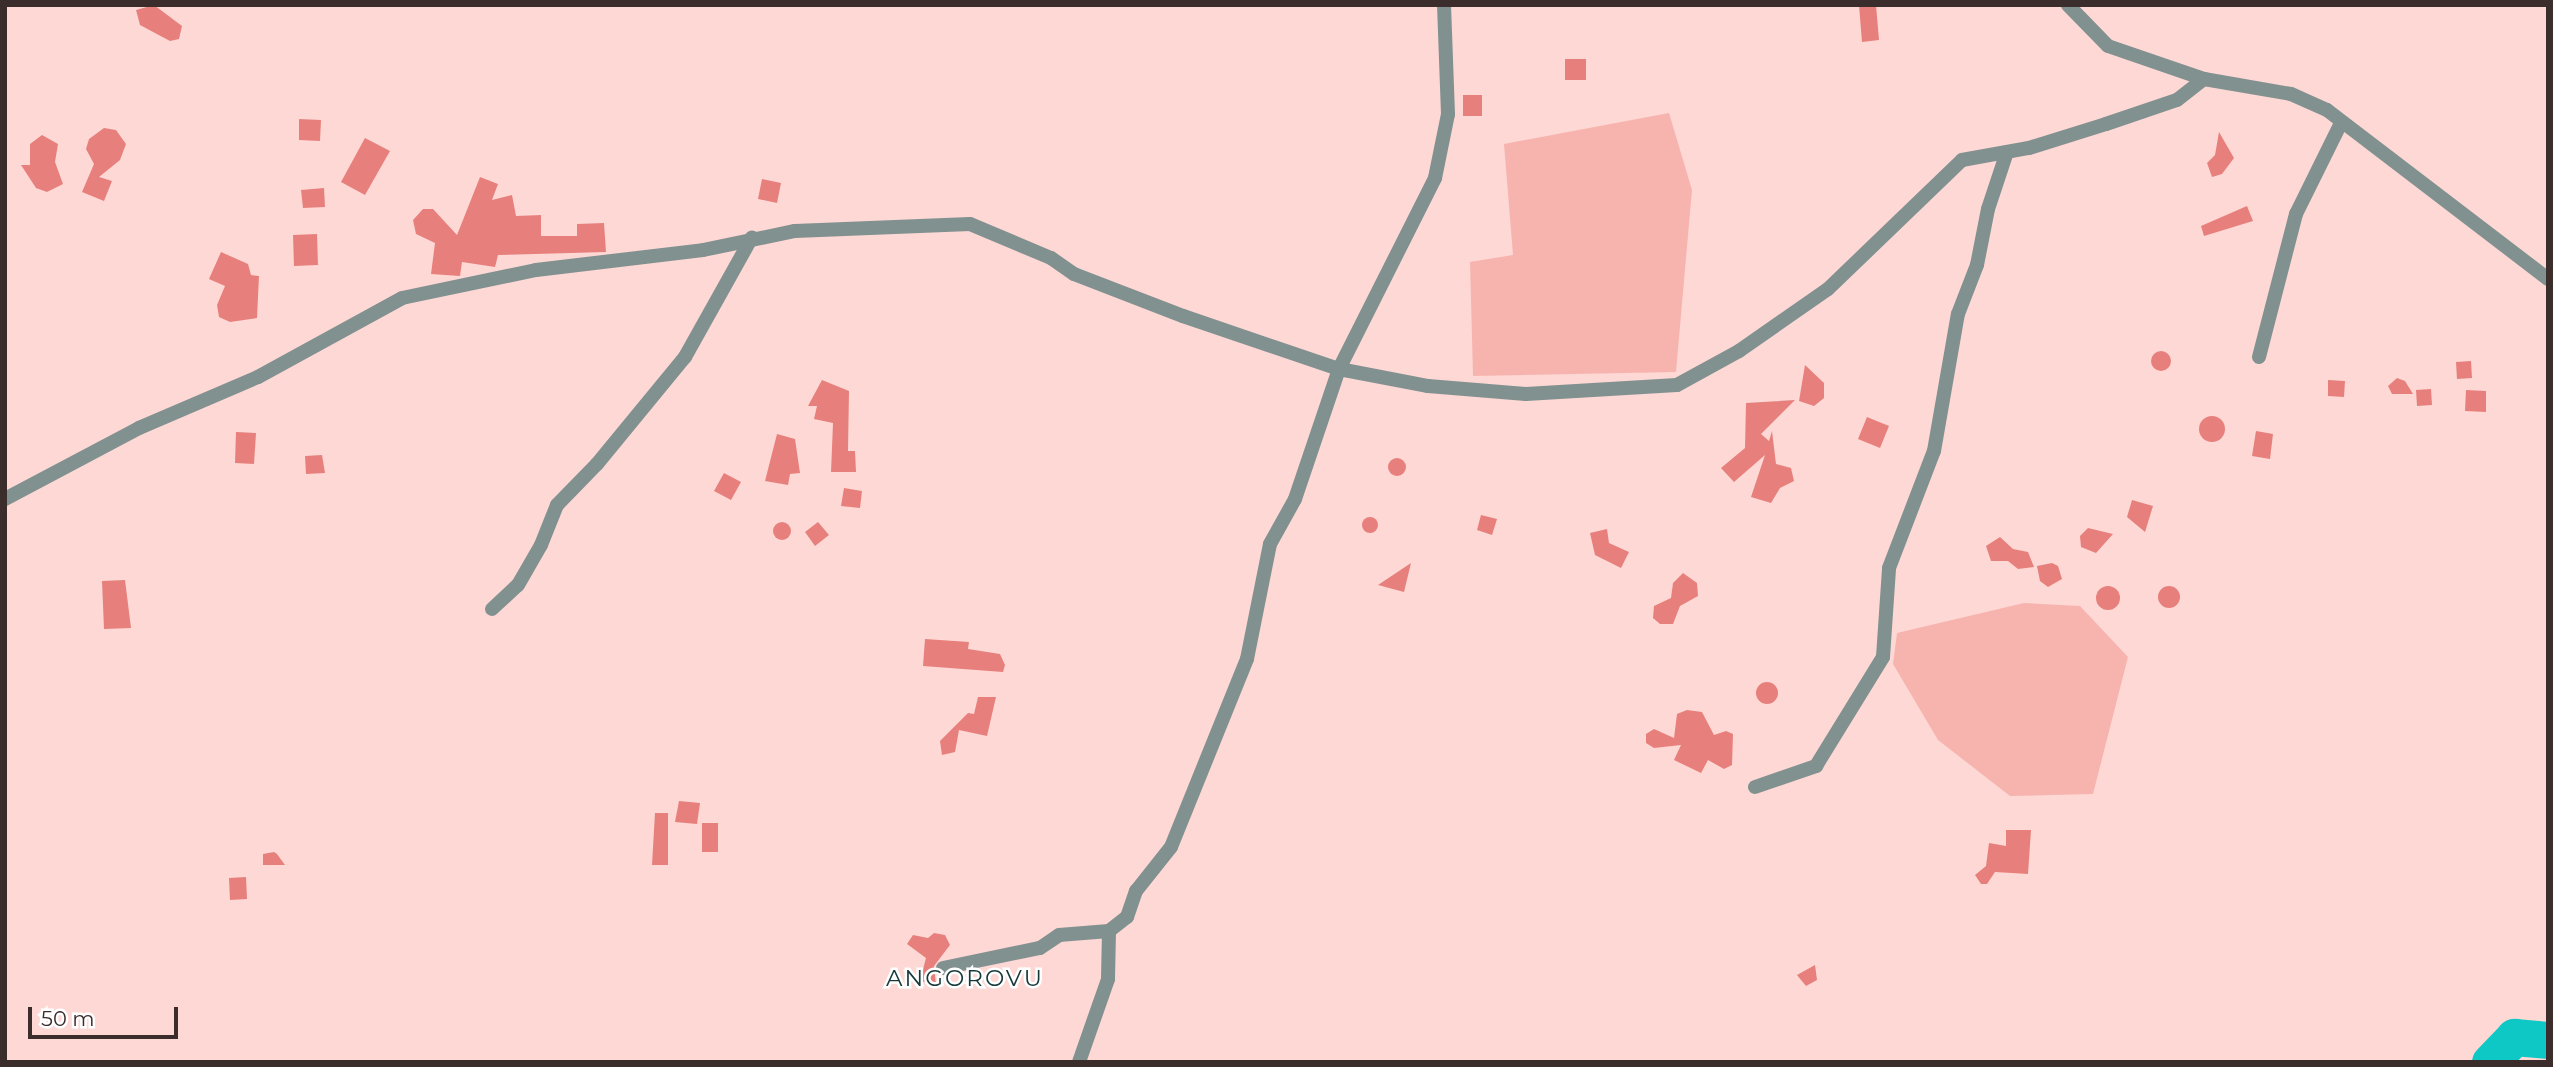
<!DOCTYPE html>
<html>
<head>
<meta charset="utf-8">
<style>
	body { margin:0 }
	#map { position:relative; width:2553px; height:1067px; overflow:hidden; background:#fdd8d5; font-family:Montserrat,sans-serif }
	div>[style] { position:absolute }
	.green>* { inset:0; background:#f7b4af }
	.river>* { height:37px; margin:-18.5px; padding:0 18.5px; transform-origin:18.5px; border-radius:18.5px; background:#0ec8c6 }
	.building>* { inset:0; background:#e7807c }
	.round { border-radius:50% }
	.minor>* { height:14px; margin:-7px; padding:0 7px; transform-origin:7px; border-radius:7px; background:#819190 }
	.tertiary>* { height:14px; margin:-7px; padding:0 7px; transform-origin:7px; border-radius:7px; background:#819190 }
	span { translate:-50% -50%; white-space:nowrap; text-align:center; line-height:1.15; -webkit-text-stroke:5px #fff; paint-order:stroke }
	.quarter-label { font-size:23px; color:#163838; letter-spacing:2px }
	.frame { position:absolute; inset:0; border:7px solid #3b2d2c; pointer-events:none }
	.scale { position:absolute; left:28px; top:1007px; width:150px; height:32px; box-sizing:border-box; border:4px solid #3b2d2c; border-top:0; padding-left:9px; font-size:21px; line-height:24px; white-space:nowrap; color:#3b2d2c; -webkit-text-stroke:5px #fff; paint-order:stroke }
</style>
</head>
<body>
<div id="map">
	<div class="green">
		<div style="clip-path:polygon(1669px 113px,1692px 190px,1676px 372px,1473px 376px,1470px 262px,1513px 255px,1504px 144px)"></div>
		<div style="clip-path:polygon(2024px 603px,2080px 606px,2128px 657px,2093px 794px,2010px 796px,1938px 740px,1893px 664px,1897px 633px)"></div>
	</div>
	<div class="river">
		<div style="left:2490px;top:1062px;width:35px;rotate:-46deg"></div>
		<div style="left:2514px;top:1037px;width:34px;rotate:5deg"></div>
	</div>
	<div class="building">
		<div style="clip-path:polygon(154px 5px,182px 26px,179px 39px,170px 41px,140px 25px,136px 10px)"></div>
		<div style="clip-path:polygon(1859px 5px,1876px 5px,1879px 40px,1862px 42px)"></div>
		<div style="clip-path:polygon(1565px 59px,1586px 59px,1586px 80px,1565px 80px)"></div>
		<div style="clip-path:polygon(1463px 95px,1482px 95px,1482px 116px,1463px 116px)"></div>
		<div style="clip-path:polygon(299px 119px,321px 120px,320px 141px,299px 140px)"></div>
		<div style="clip-path:polygon(104px 128px,116px 130px,126px 144px,120px 160px,99px 177px,112px 181px,104px 201px,82px 192px,94px 164px,86px 149px,89px 139px)"></div>
		<div style="clip-path:polygon(2219px 132px,2234px 158px,2222px 174px,2212px 177px,2207px 163px,2215px 155px)"></div>
		<div style="clip-path:polygon(42px 135px,58px 144px,55px 162px,63px 184px,47px 192px,36px 188px,21px 165px,30px 165px,30px 144px)"></div>
		<div style="clip-path:polygon(365px 138px,390px 151px,365px 195px,341px 182px)"></div>
		<div style="clip-path:polygon(480px 177px,498px 184px,492px 200px,512px 195px,516px 216px,541px 215px,541px 236px,577px 236px,577px 224px,604px 223px,606px 252px,498px 255px,495px 267px,462px 262px,460px 276px,431px 274px,435px 243px,416px 234px,413px 220px,423px 209px,433px 209px,457px 235px)"></div>
		<div style="clip-path:polygon(762px 179px,781px 183px,777px 203px,758px 199px)"></div>
		<div style="clip-path:polygon(324px 188px,325px 207px,303px 208px,301px 190px)"></div>
		<div style="clip-path:polygon(2247px 206px,2253px 221px,2204px 236px,2201px 226px)"></div>
		<div style="clip-path:polygon(317px 234px,318px 265px,294px 266px,293px 235px)"></div>
		<div style="clip-path:polygon(221px 252px,248px 264px,251px 275px,259px 276px,257px 318px,230px 322px,219px 317px,217px 305px,225px 286px,209px 279px)"></div>
		<div class="round" style="left:2151px;top:351px;width:20px;height:20px"></div>
		<div style="clip-path:polygon(2471px 361px,2472px 378px,2457px 379px,2456px 362px)"></div>
		<div style="clip-path:polygon(1805px 365px,1824px 383px,1824px 398px,1814px 406px,1799px 401px)"></div>
		<div style="clip-path:polygon(2397px 378px,2405px 381px,2413px 394px,2392px 394px,2388px 386px)"></div>
		<div style="clip-path:polygon(822px 380px,849px 391px,848px 451px,855px 451px,856px 472px,831px 472px,833px 423px,814px 419px,817px 406px,808px 406px)"></div>
		<div style="clip-path:polygon(2328px 380px,2345px 381px,2344px 397px,2328px 396px)"></div>
		<div style="clip-path:polygon(2431px 389px,2432px 405px,2417px 406px,2416px 390px)"></div>
		<div style="clip-path:polygon(2466px 390px,2486px 391px,2486px 412px,2465px 411px)"></div>
		<div style="clip-path:polygon(1795px 400px,1761px 434px,1769px 441px,1772px 431px,1776px 464px,1791px 468px,1794px 481px,1780px 488px,1771px 503px,1751px 497px,1765px 455px,1734px 482px,1721px 468px,1745px 448px,1746px 403px)"></div>
		<div class="round" style="left:2199px;top:416px;width:26px;height:26px"></div>
		<div style="clip-path:polygon(1867px 417px,1889px 426px,1880px 448px,1858px 439px)"></div>
		<div style="clip-path:polygon(2256px 431px,2273px 434px,2270px 459px,2252px 456px)"></div>
		<div style="clip-path:polygon(236px 432px,256px 433px,254px 464px,235px 463px)"></div>
		<div style="clip-path:polygon(777px 434px,795px 439px,800px 473px,790px 474px,788px 485px,765px 481px)"></div>
		<div style="clip-path:polygon(322px 455px,325px 473px,306px 474px,305px 456px)"></div>
		<div class="round" style="left:1388px;top:458px;width:18px;height:18px"></div>
		<div style="clip-path:polygon(724px 473px,741px 482px,731px 500px,714px 491px)"></div>
		<div style="clip-path:polygon(844px 488px,862px 491px,860px 508px,841px 506px)"></div>
		<div style="clip-path:polygon(2132px 500px,2153px 506px,2145px 532px,2127px 517px)"></div>
		<div style="clip-path:polygon(1481px 515px,1497px 519px,1492px 535px,1477px 530px)"></div>
		<div class="round" style="left:1362px;top:517px;width:16px;height:16px"></div>
		<div style="clip-path:polygon(818px 522px,829px 535px,815px 546px,805px 532px)"></div>
		<div class="round" style="left:773px;top:522px;width:18px;height:18px"></div>
		<div style="clip-path:polygon(2088px 528px,2113px 534px,2096px 553px,2081px 547px,2080px 536px)"></div>
		<div style="clip-path:polygon(1607px 529px,1609px 543px,1629px 552px,1621px 568px,1595px 555px,1590px 533px)"></div>
		<div style="clip-path:polygon(2000px 537px,2013px 549px,2028px 552px,2034px 567px,2018px 569px,2008px 561px,1991px 561px,1986px 546px)"></div>
		<div style="clip-path:polygon(1411px 563px,1404px 592px,1378px 585px)"></div>
		<div style="clip-path:polygon(2052px 563px,2058px 566px,2062px 579px,2048px 587px,2040px 581px,2037px 566px)"></div>
		<div style="clip-path:polygon(1683px 573px,1697px 583px,1698px 596px,1680px 606px,1673px 624px,1660px 624px,1653px 618px,1654px 606px,1671px 598px,1673px 583px)"></div>
		<div style="clip-path:polygon(125px 580px,131px 628px,104px 629px,102px 581px)"></div>
		<div class="round" style="left:2158px;top:586px;width:22px;height:22px"></div>
		<div class="round" style="left:2096px;top:586px;width:24px;height:24px"></div>
		<div style="clip-path:polygon(925px 639px,969px 642px,968px 649px,1000px 654px,1005px 665px,1003px 672px,923px 666px)"></div>
		<div class="round" style="left:1756px;top:682px;width:22px;height:22px"></div>
		<div style="clip-path:polygon(978px 697px,996px 697px,987px 736px,959px 730px,955px 752px,942px 755px,940px 741px,968px 713px,974px 714px)"></div>
		<div style="clip-path:polygon(1687px 710px,1702px 712px,1714px 735px,1726px 731px,1733px 734px,1732px 765px,1724px 769px,1708px 760px,1701px 773px,1674px 760px,1681px 745px,1654px 748px,1646px 743px,1646px 734px,1654px 729px,1674px 738px,1677px 714px)"></div>
		<div style="clip-path:polygon(679px 801px,700px 803px,697px 824px,675px 822px)"></div>
		<div style="clip-path:polygon(655px 813px,668px 813px,668px 865px,652px 865px)"></div>
		<div style="clip-path:polygon(702px 823px,718px 823px,718px 852px,702px 852px)"></div>
		<div style="clip-path:polygon(2006px 830px,2031px 830px,2028px 874px,1995px 872px,1987px 884px,1981px 884px,1975px 875px,1986px 866px,1989px 843px,2006px 846px)"></div>
		<div style="clip-path:polygon(274px 852px,277px 854px,285px 865px,263px 865px,263px 854px)"></div>
		<div style="clip-path:polygon(246px 877px,247px 899px,230px 900px,229px 878px)"></div>
		<div style="clip-path:polygon(934px 933px,945px 935px,950px 945px,934px 966px,936px 985px,920px 981px,926px 958px,907px 944px,913px 935px,928px 938px)"></div>
		<div style="clip-path:polygon(1815px 965px,1817px 980px,1806px 986px,1797px 975px)"></div>
	</div>
	<div class="minor">
		<div style="left:2259px;top:357px;width:148px;rotate:-75.5deg"></div>
		<div style="left:2296px;top:214px;width:102px;rotate:-63.7deg"></div>
		<div style="left:5px;top:499px;width:152px;rotate:-27.9deg"></div>
		<div style="left:139px;top:428px;width:129px;rotate:-23.2deg"></div>
		<div style="left:258px;top:377px;width:164px;rotate:-28.7deg"></div>
		<div style="left:402px;top:298px;width:137px;rotate:-11.8deg"></div>
		<div style="left:536px;top:270px;width:168px;rotate:-6.8deg"></div>
		<div style="left:703px;top:250px;width:94px;rotate:-11.7deg"></div>
		<div style="left:795px;top:231px;width:175px;rotate:-2.3deg"></div>
		<div style="left:970px;top:224px;width:88px;rotate:22.8deg"></div>
		<div style="left:1051px;top:258px;width:28px;rotate:35deg"></div>
		<div style="left:1074px;top:274px;width:117px;rotate:21.1deg"></div>
		<div style="left:1183px;top:316px;width:165px;rotate:18.8deg"></div>
		<div style="left:1339px;top:369px;width:91px;rotate:10.8deg"></div>
		<div style="left:1428px;top:386px;width:98px;rotate:4.7deg"></div>
		<div style="left:1526px;top:394px;width:151px;rotate:-3.4deg"></div>
		<div style="left:1677px;top:385px;width:71px;rotate:-28.7deg"></div>
		<div style="left:1739px;top:351px;width:108px;rotate:-34.9deg"></div>
		<div style="left:1828px;top:289px;width:186px;rotate:-43.9deg"></div>
		<div style="left:1962px;top:160px;width:68px;rotate:-10.2deg"></div>
		<div style="left:2029px;top:148px;width:81px;rotate:-17.3deg"></div>
		<div style="left:2106px;top:124px;width:75px;rotate:-18.7deg"></div>
		<div style="left:2177px;top:100px;width:34px;rotate:-38deg"></div>
		<div style="left:492px;top:609px;width:35px;rotate:-43deg"></div>
		<div style="left:518px;top:585px;width:46px;rotate:-60.1deg"></div>
		<div style="left:541px;top:545px;width:43px;rotate:-68.2deg"></div>
		<div style="left:557px;top:505px;width:57px;rotate:-45.7deg"></div>
		<div style="left:597px;top:464px;width:139px;rotate:-50.6deg"></div>
		<div style="left:685px;top:357px;width:137px;rotate:-60.8deg"></div>
		<div style="left:1755px;top:787px;width:65px;rotate:-19deg"></div>
		<div style="left:1816px;top:766px;width:128px;rotate:-58.4deg"></div>
		<div style="left:1883px;top:657px;width:89px;rotate:-86.1deg"></div>
		<div style="left:1889px;top:568px;width:125px;rotate:-69deg"></div>
		<div style="left:1934px;top:451px;width:139px;rotate:-80.1deg"></div>
		<div style="left:1958px;top:314px;width:53px;rotate:-68.8deg"></div>
		<div style="left:1977px;top:265px;width:57px;rotate:-78.9deg"></div>
		<div style="left:1988px;top:209px;width:60px;rotate:-71.6deg"></div>
		<div style="left:943px;top:968px;width:99px;rotate:-11.7deg"></div>
		<div style="left:1040px;top:948px;width:23px;rotate:-34deg"></div>
		<div style="left:1059px;top:935px;width:50px;rotate:-4.6deg"></div>
		<div style="left:1109px;top:931px;width:23px;rotate:-38deg"></div>
		<div style="left:1127px;top:917px;width:28px;rotate:-71deg"></div>
		<div style="left:1136px;top:891px;width:56px;rotate:-51.5deg"></div>
		<div style="left:1171px;top:847px;width:203px;rotate:-68deg"></div>
		<div style="left:1247px;top:659px;width:117px;rotate:-78.7deg"></div>
		<div style="left:1270px;top:544px;width:51px;rotate:-60.9deg"></div>
		<div style="left:1295px;top:499px;width:137px;rotate:-71.3deg"></div>
		<div style="left:1339px;top:369px;width:214px;rotate:-63.3deg"></div>
		<div style="left:1435px;top:178px;width:65px;rotate:-78.5deg"></div>
		<div style="left:1448px;top:114px;width:109px;rotate:-92.1deg"></div>
		<div style="left:1079px;top:1062px;width:88px;rotate:-70.7deg"></div>
		<div style="left:1108px;top:979px;width:48px;rotate:-88.8deg"></div>
	</div>
	<div class="tertiary">
		<div style="left:2068px;top:5px;width:57px;rotate:45.7deg"></div>
		<div style="left:2108px;top:46px;width:102px;rotate:19deg"></div>
		<div style="left:2204px;top:79px;width:88px;rotate:9.8deg"></div>
		<div style="left:2291px;top:94px;width:39px;rotate:24deg"></div>
		<div style="left:2327px;top:110px;width:278px;rotate:37.4deg"></div>
	</div>
	<div class="quarter-label">
		<span style="left:965px;top:978px">ANGOROVU</span>
	</div>
	<div class="frame"></div>
	<div class="scale">50 m</div>
</div>
</body>
</html>
